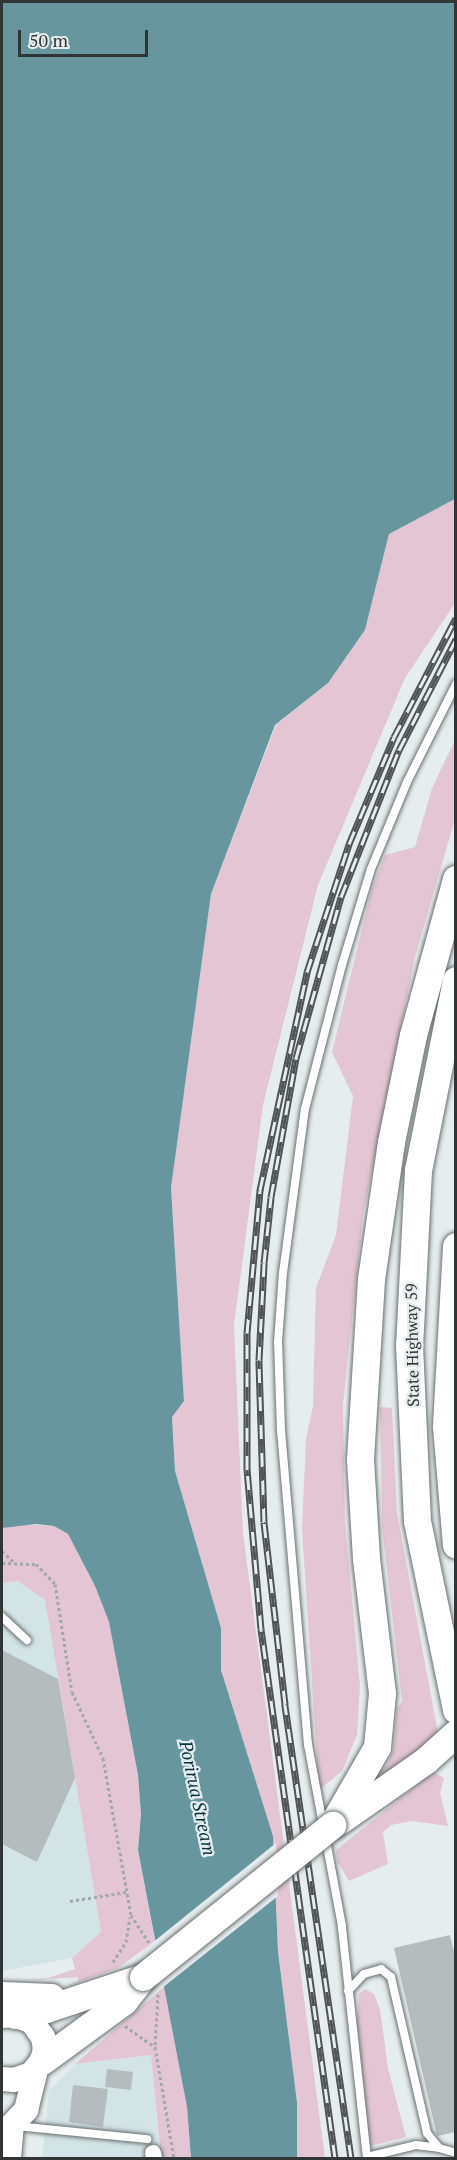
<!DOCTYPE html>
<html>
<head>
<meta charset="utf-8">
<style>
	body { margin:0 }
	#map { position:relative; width:457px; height:2160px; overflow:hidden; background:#e6edef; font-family:"PT Serif",serif }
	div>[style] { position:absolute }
	.built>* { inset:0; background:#d3e4e7 }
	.green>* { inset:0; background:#e4c5d4 }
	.water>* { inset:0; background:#67969f }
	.pier>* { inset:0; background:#e6edef }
	.building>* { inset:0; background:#b5bcbe }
	.path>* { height:3px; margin-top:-1.5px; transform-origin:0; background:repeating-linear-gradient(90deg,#a2a8a9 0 3px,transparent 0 6px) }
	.roads { filter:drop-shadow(0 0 2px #697071) drop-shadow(0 0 2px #697071) }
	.lane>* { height:8px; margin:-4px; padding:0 4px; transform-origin:4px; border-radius:4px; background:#fff }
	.street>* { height:16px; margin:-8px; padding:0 8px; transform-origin:8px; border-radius:8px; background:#fff }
	.secondary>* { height:24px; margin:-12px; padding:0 12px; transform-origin:12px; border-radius:12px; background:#fff }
	.primary>* { height:27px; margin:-13.5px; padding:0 13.5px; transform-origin:13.5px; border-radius:13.5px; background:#fff }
	.rail>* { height:7px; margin-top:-3.5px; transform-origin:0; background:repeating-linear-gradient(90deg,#e6edef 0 14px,#505454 0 28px); box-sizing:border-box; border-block:2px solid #505454 }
	.bridges { filter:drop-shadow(0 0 2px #697071) drop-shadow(0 0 2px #697071) }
	.primary-bridge>* { height:27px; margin:-13.5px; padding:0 13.5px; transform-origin:13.5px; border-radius:13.5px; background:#fff }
	span { translate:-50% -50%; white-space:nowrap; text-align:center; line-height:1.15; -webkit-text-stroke:4.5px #e6edef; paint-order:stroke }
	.street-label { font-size:16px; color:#323535 }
	.water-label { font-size:18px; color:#02323a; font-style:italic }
	.frame { position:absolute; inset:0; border:3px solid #323535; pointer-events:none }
	.scale { position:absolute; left:18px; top:30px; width:130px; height:27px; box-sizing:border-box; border:3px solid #323535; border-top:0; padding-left:8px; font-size:18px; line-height:21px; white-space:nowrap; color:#323535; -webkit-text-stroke:4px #e6edef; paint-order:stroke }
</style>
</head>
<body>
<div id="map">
	<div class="built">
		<div style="clip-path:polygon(18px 1581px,45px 1600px,101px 1932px,72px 1958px,2px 1971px,2px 1583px)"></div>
		<div style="clip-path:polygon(151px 2055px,160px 2154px,143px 2152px,144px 2158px,42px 2158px,49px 2091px,75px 2064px)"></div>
	</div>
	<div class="green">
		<div style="clip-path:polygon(455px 499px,455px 603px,405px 678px,318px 885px,263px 1105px,234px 1325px,243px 1533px,325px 2158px,297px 2158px,297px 2102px,278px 1952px,273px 1836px,221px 1670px,221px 1628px,175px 1471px,172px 1417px,184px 1401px,171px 1188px,211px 894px,276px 725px,328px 683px,365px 630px,389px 534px)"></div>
		<div style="clip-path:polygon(455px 740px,455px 819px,415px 957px,363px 1215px,343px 1405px,345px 1522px,360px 1686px,357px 1735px,342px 1771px,319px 1790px,302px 1529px,306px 1439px,313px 1406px,316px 1288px,336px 1235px,353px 1096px,332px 1052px,372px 888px,385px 855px,415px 847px,432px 788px)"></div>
		<div style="clip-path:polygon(2px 1231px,17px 1524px,54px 1526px,68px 1534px,95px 1586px,109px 1622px,138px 1775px,141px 1814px,138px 1850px,155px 1941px,118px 1968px,68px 1986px,78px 1981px,78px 1977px,16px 1981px,48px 1978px,75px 1969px,72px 1958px,101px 1932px,45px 1600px,18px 1581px,2px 1583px)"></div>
		<div style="clip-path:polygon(380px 1407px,392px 1408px,397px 1513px,438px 1733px,383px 1781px,375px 1775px,387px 1765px,394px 1748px,397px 1708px,402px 1701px,382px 1527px)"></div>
		<div style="clip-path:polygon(433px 1772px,444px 1778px,440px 1793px,448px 1826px,412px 1821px,391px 1825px,383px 1832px,388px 1864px,349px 1881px,337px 1861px,336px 1850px)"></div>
		<div style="clip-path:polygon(165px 1986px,187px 2107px,191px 2158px,161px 2158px,151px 2055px,75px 2064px)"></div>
		<div style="clip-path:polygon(365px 1989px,374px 1994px,380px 2009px,388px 2068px,406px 2137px,370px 2146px,357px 2021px,359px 1994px)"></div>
	</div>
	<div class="water">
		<div style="clip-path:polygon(2px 2px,455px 2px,455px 499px,389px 534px,365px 630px,328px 683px,275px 725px,211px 894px,171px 1188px,184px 1401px,172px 1417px,175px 1471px,221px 1628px,221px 1670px,273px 1836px,278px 1952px,297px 2102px,297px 2158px,191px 2158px,187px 2107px,138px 1850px,141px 1814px,138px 1775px,109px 1622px,95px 1586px,68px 1534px,54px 1526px,36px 1524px,2px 1528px)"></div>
	</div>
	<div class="pier">
		<div style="clip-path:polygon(276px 1843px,278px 1896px,162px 1988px,152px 1943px)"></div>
	</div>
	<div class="building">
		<div style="clip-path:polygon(2px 1650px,58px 1679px,75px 1778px,37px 1862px,2px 1844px)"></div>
		<div style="clip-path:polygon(450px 1935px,456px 1960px,456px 2132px,437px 2136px,394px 1948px)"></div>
		<div style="clip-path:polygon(107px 2069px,133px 2072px,131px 2090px,105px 2087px)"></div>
		<div style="clip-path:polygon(73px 2085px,108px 2089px,103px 2127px,69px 2122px)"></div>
	</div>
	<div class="path">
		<div style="left:2px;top:1551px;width:16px;rotate:43deg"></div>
		<div style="left:2px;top:1563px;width:34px;rotate:2deg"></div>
		<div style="left:36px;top:1564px;width:28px;rotate:46deg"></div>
		<div style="left:55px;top:1584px;width:109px;rotate:81.1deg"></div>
		<div style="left:72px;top:1692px;width:73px;rotate:64.8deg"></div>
		<div style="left:103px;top:1758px;width:159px;rotate:79.9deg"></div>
		<div style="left:131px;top:1915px;width:33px;rotate:57deg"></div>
		<div style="left:70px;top:1901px;width:57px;rotate:-9.1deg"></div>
		<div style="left:113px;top:1962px;width:24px;rotate:-57deg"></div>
		<div style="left:126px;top:1942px;width:25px;rotate:-81deg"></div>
		<div style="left:158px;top:1994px;width:53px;rotate:93.2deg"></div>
		<div style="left:155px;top:2047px;width:113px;rotate:80.3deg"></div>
		<div style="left:125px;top:2026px;width:37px;rotate:35deg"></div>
	</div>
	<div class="roads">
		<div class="lane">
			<div style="left:2px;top:1617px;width:34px;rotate:43deg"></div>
			<div style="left:348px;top:1991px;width:23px;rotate:-47deg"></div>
			<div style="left:364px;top:1974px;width:18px;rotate:-16deg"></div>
			<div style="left:381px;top:1969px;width:13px;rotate:39deg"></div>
			<div style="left:391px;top:1977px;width:160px;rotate:77deg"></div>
			<div style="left:427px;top:2133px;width:19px;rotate:51deg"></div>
			<div style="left:439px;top:2148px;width:18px;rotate:16deg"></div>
			<div style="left:16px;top:2126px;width:132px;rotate:5.7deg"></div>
			<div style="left:367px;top:2157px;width:50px;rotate:-13.8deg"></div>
			<div style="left:416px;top:2145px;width:23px;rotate:7deg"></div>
			<div style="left:367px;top:2158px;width:233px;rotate:-96.2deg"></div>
			<div style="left:342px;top:1926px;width:184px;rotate:-100.6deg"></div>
			<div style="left:308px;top:1745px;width:315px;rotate:-94.9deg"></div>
			<div style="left:281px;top:1431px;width:89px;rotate:-91.9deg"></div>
			<div style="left:278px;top:1342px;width:69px;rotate:-85.9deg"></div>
			<div style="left:283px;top:1273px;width:165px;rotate:-82.4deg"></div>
			<div style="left:305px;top:1109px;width:149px;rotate:-75.6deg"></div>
			<div style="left:342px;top:965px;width:100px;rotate:-73.2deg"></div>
			<div style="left:371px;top:869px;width:94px;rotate:-67.5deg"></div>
			<div style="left:407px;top:782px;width:110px;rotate:-63.4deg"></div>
		</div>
		<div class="street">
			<div style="left:153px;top:2153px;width:5px;rotate:79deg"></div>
		</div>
		<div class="secondary">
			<div style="left:2px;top:2016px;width:13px;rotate:-4deg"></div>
			<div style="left:15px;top:2015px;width:18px;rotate:22deg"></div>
			<div style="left:32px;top:2022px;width:19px;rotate:54deg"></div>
			<div style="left:43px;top:2037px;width:12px;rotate:81deg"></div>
			<div style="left:45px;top:2049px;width:12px;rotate:104deg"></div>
			<div style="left:42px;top:2061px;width:17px;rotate:130deg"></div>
			<div style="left:31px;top:2074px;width:18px;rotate:161deg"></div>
			<div style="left:14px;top:2080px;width:12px;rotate:-175deg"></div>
			<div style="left:9px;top:2158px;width:33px;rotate:-85deg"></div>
			<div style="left:12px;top:2125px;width:21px;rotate:-47deg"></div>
			<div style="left:26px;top:2110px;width:41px;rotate:-76deg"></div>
		</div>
		<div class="primary">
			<div style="left:456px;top:980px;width:194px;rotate:101.3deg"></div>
			<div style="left:418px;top:1170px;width:175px;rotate:92.9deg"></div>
			<div style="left:409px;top:1345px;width:176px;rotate:87.4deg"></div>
			<div style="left:417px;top:1521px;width:193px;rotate:78.3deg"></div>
			<div style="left:456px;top:1246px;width:180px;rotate:93.2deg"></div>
			<div style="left:446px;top:1426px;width:119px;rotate:85.2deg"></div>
			<div style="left:339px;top:1821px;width:106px;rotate:-35deg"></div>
			<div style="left:426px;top:1760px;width:40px;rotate:-42deg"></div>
			<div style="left:332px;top:1825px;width:90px;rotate:-60deg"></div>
			<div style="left:377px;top:1747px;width:54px;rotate:-84.7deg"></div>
			<div style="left:382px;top:1693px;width:136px;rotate:-96.8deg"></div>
			<div style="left:366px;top:1558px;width:99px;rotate:-93.5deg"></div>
			<div style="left:360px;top:1459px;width:180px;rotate:-86.5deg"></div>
			<div style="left:371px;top:1279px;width:138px;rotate:-81.7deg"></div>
			<div style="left:391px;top:1142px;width:109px;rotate:-78.4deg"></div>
			<div style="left:413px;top:1035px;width:162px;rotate:-74.6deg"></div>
			<div style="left:2px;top:1995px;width:49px;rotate:2.3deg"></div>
			<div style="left:15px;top:2015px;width:32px;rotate:-11deg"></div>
			<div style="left:46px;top:2009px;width:102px;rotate:-18.3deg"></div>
			<div style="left:42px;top:2061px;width:102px;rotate:-36.2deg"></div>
			<div style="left:124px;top:2001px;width:31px;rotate:-52deg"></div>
		</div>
	</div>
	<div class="rail">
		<div style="left:335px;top:2158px;width:534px;rotate:-97.96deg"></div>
		<div style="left:261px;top:1629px;width:160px;rotate:-95deg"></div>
		<div style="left:247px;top:1470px;width:137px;rotate:-90deg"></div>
		<div style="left:247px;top:1333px;width:144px;rotate:-84.8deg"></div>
		<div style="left:260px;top:1190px;width:223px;rotate:-77.8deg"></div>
		<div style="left:307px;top:972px;width:135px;rotate:-71.8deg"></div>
		<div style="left:349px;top:844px;width:116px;rotate:-67.2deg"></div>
		<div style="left:394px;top:737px;width:134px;rotate:-62.5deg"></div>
		<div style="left:351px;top:2158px;width:459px;rotate:-98.3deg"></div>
		<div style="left:285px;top:1704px;width:183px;rotate:-96.6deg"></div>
		<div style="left:264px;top:1522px;width:162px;rotate:-91.8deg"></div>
		<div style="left:259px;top:1360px;width:97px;rotate:-87deg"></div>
		<div style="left:264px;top:1263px;width:66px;rotate:-83.9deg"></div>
		<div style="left:271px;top:1197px;width:141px;rotate:-79.8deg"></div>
		<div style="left:296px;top:1058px;width:167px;rotate:-74.4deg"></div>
		<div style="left:341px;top:897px;width:158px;rotate:-68.5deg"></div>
		<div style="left:399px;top:750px;width:125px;rotate:-62.8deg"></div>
	</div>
	<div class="bridges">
		<div class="primary-bridge">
			<div style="left:143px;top:1977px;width:243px;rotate:-38.8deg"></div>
		</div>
	</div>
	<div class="street-label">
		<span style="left:412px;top:1345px;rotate:-91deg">State Highway 59</span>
	</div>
	<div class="water-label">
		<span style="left:198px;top:1798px;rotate:78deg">Porirua Stream</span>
	</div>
	<div class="frame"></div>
	<div class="scale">50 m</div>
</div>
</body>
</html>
